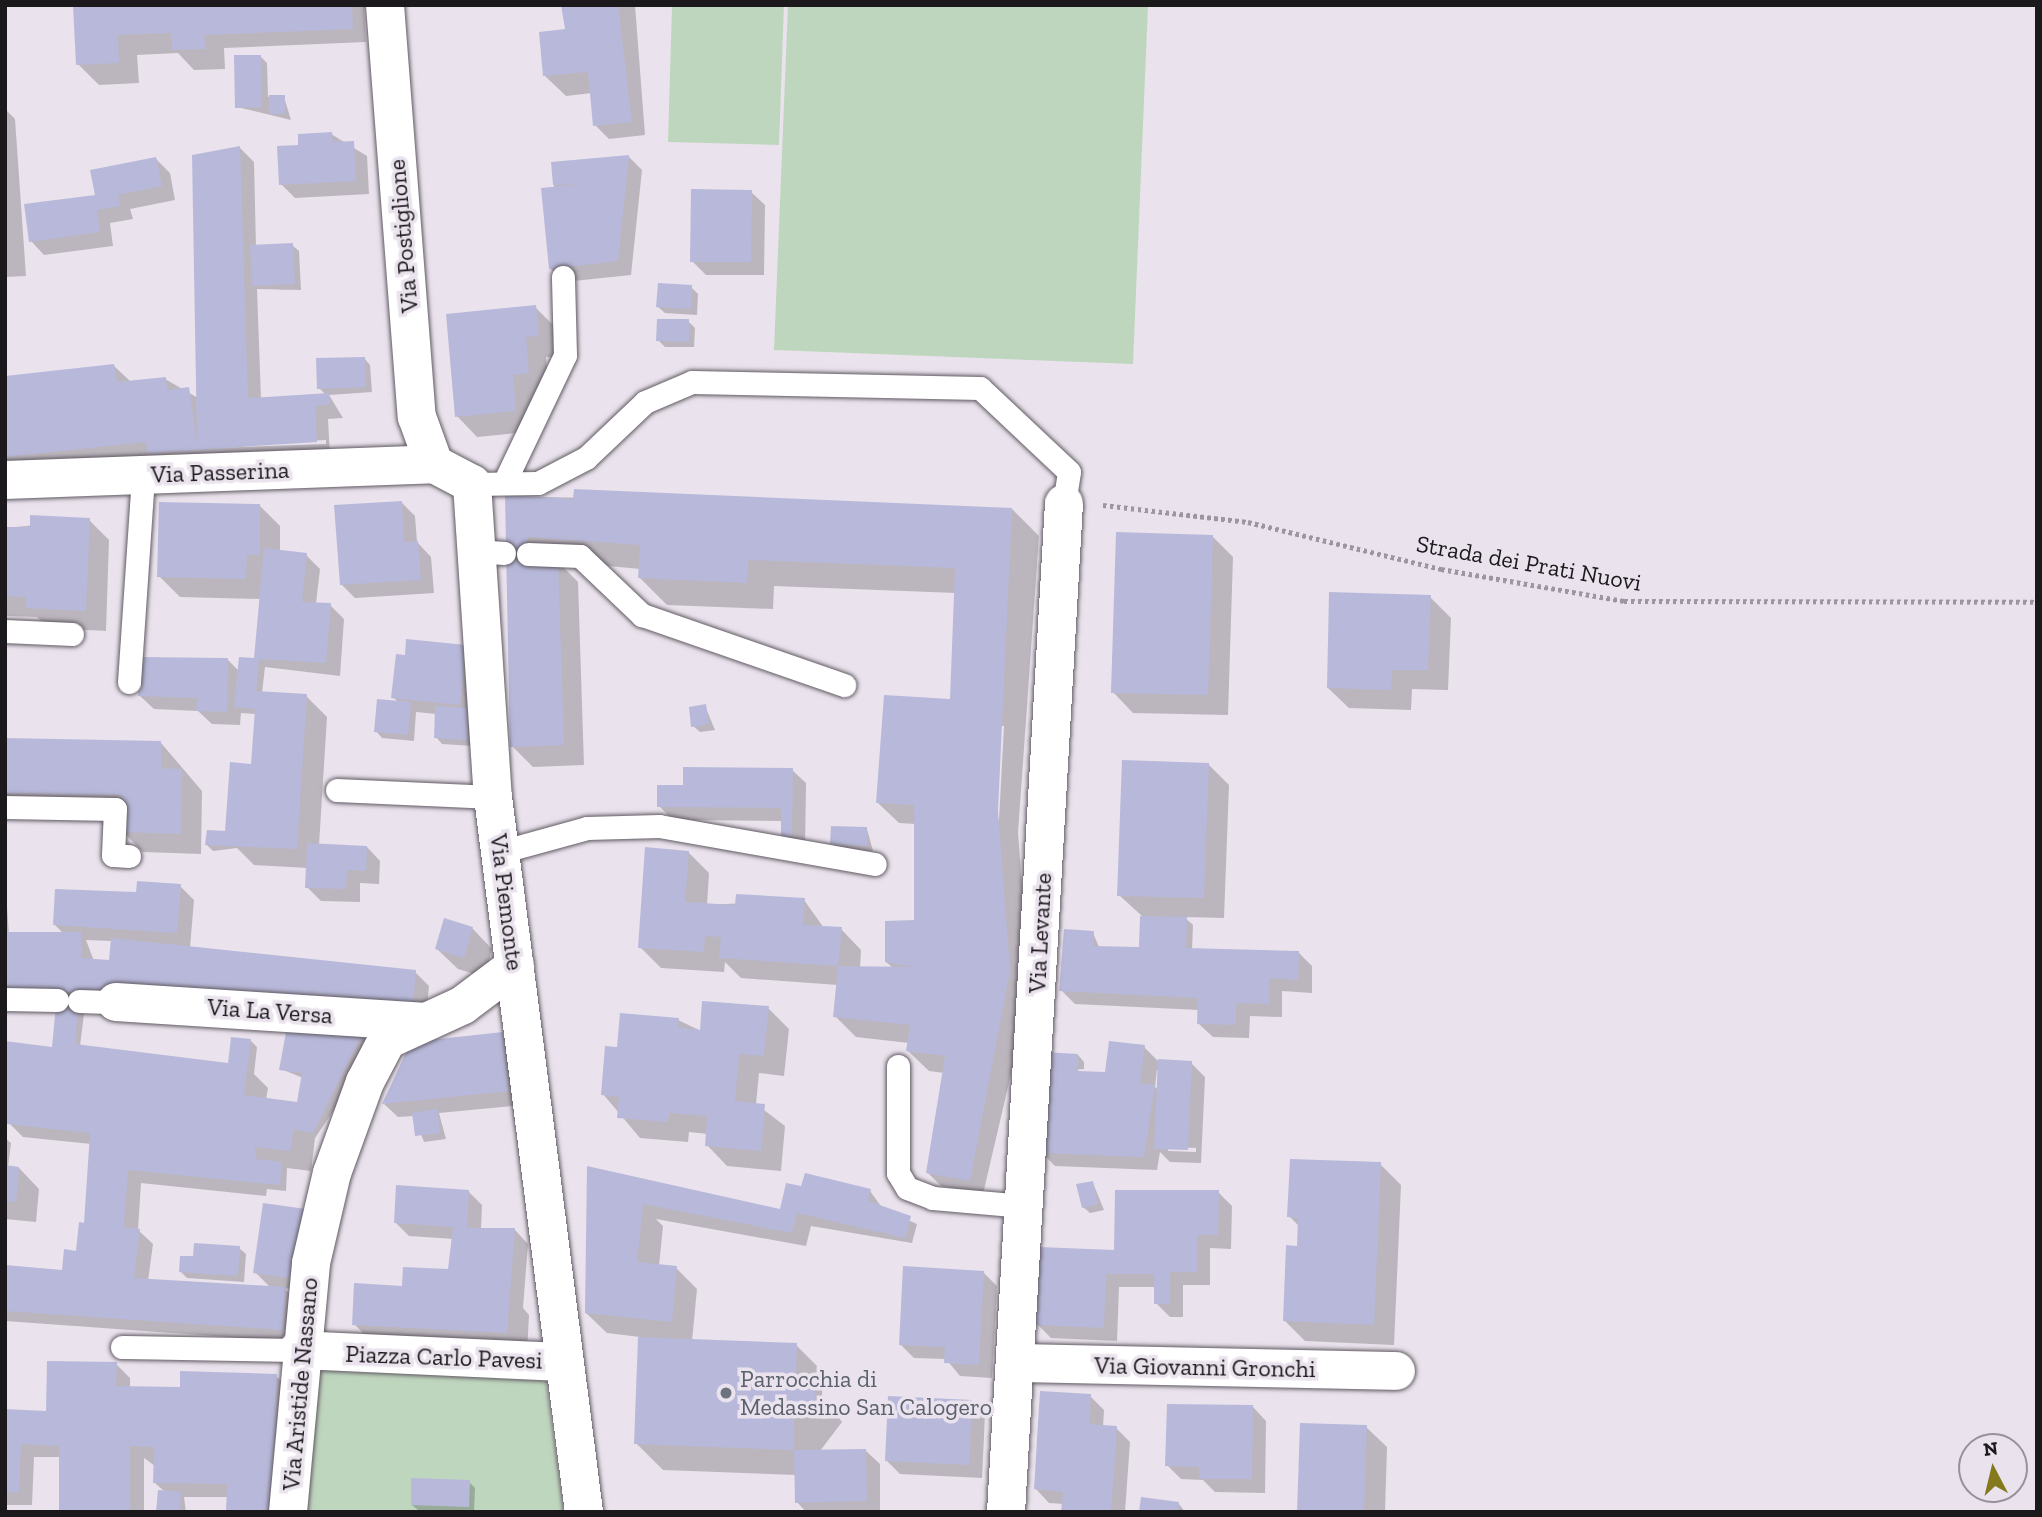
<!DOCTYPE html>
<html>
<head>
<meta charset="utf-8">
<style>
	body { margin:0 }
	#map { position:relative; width:2042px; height:1517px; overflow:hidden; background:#eae3ed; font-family:"Zilla Slab",serif }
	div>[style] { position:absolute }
	.green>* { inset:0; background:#bfd6be }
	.shadow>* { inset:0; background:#0003 }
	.building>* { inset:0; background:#b8b9da }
	.path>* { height:4.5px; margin-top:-2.25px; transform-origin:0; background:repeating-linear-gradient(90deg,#9c979e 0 3.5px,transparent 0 7px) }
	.roads { filter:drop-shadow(0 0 2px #615a63) drop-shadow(0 0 2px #615a63) }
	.lane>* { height:23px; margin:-11.5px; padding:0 11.5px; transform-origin:11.5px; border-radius:11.5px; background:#fff }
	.street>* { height:38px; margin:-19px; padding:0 19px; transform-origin:19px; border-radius:19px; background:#fff }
	.dots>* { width:19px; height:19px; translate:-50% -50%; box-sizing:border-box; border:4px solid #eae3ed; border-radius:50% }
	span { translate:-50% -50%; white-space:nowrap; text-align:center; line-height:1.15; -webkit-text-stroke:7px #eae3ed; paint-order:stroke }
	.street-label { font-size:24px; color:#1b191c }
	.worship-label { font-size:24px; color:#5b616d }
	.left { translate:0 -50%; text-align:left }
	.frame { position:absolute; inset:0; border:7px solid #1b191c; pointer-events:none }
	.north { position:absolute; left:1958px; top:1433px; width:70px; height:70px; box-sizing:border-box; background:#eae3ed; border:2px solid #979299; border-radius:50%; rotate:353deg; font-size:19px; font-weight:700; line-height:28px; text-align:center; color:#1b191c }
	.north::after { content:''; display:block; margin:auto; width:24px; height:32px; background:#84791d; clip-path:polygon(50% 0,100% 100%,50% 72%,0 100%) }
</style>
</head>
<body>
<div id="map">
	<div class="green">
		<div style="clip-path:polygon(672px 5px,784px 5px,779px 145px,668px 142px)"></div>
		<div style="clip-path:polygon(788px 5px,1148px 5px,1133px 364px,774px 350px)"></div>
		<div style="clip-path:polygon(313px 1363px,545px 1373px,564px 1512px,303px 1512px)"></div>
	</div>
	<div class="shadow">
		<div style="clip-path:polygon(75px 5px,364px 5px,366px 42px,224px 48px,225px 69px,194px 70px,178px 53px,137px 55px,139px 83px,99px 85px,78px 64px)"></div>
		<div style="clip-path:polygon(563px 5px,635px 5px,645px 135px,609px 139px,595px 125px,592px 93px,566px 96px,545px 76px,567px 31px)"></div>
		<div style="clip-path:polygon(260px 56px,267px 63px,268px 97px,284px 97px,291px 120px,237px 107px)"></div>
		<div style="clip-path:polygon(5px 109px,15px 119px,26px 276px,5px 277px)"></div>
		<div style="clip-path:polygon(331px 134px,367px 156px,369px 194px,295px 198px,281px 184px,300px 146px)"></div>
		<div style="clip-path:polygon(evenodd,240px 148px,254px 162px,256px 247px,292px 245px,299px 251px,301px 290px,257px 289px,261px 399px,326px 395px,319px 388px,364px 358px,370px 365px,372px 392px,329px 395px,343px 418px,328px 419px,330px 455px,5px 471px,5px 378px,114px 366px,131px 382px,165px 379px,198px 398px,240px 148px,326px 440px,326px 444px,214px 448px,214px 445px,326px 440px)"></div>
		<div style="clip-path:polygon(628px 156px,642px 170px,631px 275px,564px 282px,551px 269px,554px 185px)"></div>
		<div style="clip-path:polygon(156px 159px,170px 173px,175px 200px,130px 209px,133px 219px,110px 223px,113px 246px,44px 255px,31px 241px)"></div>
		<div style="clip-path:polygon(751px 192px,765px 205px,764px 275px,706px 275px,692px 261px)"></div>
		<div style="clip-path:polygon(691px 287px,698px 294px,697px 315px,665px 313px,658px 307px)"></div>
		<div style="clip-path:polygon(535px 307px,556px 328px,558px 357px,546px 357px,549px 393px,533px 395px,536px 431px,477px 437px,457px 416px)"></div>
		<div style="clip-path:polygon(688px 321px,695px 328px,694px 347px,665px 347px,658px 340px)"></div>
		<div style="clip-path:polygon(evenodd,507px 496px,1012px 509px,1039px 536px,1018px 833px,1030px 993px,983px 1194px,941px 1186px,928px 1173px,944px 1073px,929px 1071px,908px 1051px,909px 1043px,856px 1037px,835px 1016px,838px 985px,741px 978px,725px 962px,724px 972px,661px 968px,640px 947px,688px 852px,709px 873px,707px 905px,804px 900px,824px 928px,841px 929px,861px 950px,860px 968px,893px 968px,886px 962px,916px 921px,916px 824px,899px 823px,878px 803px,952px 700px,956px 593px,774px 586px,773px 609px,667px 605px,640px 578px,640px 569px,557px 561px,578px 582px,584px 765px,533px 767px,512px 746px,507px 496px,1001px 726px,1004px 726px,999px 820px,995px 820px,1001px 726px)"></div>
		<div style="clip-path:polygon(401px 502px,415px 516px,417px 542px,431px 557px,434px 593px,355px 598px,341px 584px)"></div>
		<div style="clip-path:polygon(260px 506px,280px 526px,280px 552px,306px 555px,320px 569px,316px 604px,330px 605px,344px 619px,340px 676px,265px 667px,262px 693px,306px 696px,327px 717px,319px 845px,367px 847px,380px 861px,379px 884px,360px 883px,360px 902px,321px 901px,307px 887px,308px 868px,254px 865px,237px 848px,213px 851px,207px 845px,230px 833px,253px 766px,256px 714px,241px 713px,240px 725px,212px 724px,198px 711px,154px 709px,140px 696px,228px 660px,240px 672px,258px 660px,261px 599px,180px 597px,159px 576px)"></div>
		<div style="clip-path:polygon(89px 520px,109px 540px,106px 631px,48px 628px,37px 617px,7px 616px,5px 528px)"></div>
		<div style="clip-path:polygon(1212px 536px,1233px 557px,1228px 715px,1133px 713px,1113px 692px)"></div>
		<div style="clip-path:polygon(1430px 597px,1451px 618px,1448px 690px,1412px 689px,1411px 710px,1349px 708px,1328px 688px)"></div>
		<div style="clip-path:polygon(465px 646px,473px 746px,442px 744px,436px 737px,436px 714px,416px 712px,414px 741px,382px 738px,376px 731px,398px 702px,393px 697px)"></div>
		<div style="clip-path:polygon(705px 706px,715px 730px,700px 732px,693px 726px)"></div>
		<div style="clip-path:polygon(5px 740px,161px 743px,202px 791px,201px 854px,143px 852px,123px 832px,123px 815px,5px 813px)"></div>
		<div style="clip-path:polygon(1208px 764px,1229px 785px,1224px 918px,1184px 917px,1193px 925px,1192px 950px,1298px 952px,1312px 966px,1312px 993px,1282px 991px,1282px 1017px,1250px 1016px,1249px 1038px,1213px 1037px,1199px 1024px,1199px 1010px,1075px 1004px,1061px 990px,1093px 933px,1099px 947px,1141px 948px,1142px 916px,1119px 895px)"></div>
		<div style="clip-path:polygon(792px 770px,806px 783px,805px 849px,782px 835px,783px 821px,673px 820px,659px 806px,685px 787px)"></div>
		<div style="clip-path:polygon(867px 829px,873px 851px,838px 850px,832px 843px)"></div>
		<div style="clip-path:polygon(evenodd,5px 880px,9px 934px,64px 934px,55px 925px,180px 886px,194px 900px,190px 948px,415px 972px,429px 986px,425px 1027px,85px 1006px,80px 1046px,233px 1066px,250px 1040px,257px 1047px,254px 1074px,268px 1088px,266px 1100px,299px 1106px,303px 1078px,281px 1069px,361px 1036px,375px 1049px,315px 1138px,311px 1171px,287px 1168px,286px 1191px,267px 1189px,266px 1196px,141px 1183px,138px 1230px,153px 1244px,148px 1281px,271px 1288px,255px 1272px,264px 1205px,309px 1292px,284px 1288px,299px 1303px,296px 1342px,5px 1321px,5px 1267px,63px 1272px,77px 1253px,86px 1225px,91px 1144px,23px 1137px,9px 1123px,5px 1043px,53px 1048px,58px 1005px,5px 1002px,5px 880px,86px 940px,112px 941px,111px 962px,94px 961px,86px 940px)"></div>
		<div style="clip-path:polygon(472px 928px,492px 949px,485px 977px,458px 969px,437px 949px)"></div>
		<div style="clip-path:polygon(768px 1008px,789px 1029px,784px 1076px,759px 1073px,756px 1104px,785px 1126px,781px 1171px,727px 1166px,707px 1145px,708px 1134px,689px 1132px,688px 1142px,640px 1138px,603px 1094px,619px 1049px,678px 1020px,701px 1031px)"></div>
		<div style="clip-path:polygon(502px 1034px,516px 1048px,522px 1105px,439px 1113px,446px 1139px,424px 1142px,414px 1116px,398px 1117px,384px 1104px)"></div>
		<div style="clip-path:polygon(evenodd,1110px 1043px,1144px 1047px,1158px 1061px,1191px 1063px,1205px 1077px,1201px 1163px,1170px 1162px,1160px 1152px,1157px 1170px,1055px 1166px,1041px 1152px,1046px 1054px,1078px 1055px,1084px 1062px,1084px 1069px,1059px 1071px,1107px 1074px,1110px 1043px,1157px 1070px,1160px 1070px,1159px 1091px,1155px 1087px,1157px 1070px,1110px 1043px,1168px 1147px,1196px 1148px,1196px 1152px,1168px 1151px,1168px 1147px)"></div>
		<div style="clip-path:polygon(5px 1138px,11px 1143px,8px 1167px,19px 1168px,39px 1189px,36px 1222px,5px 1219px)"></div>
		<div style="clip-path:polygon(1380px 1164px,1401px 1185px,1394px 1345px,1305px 1341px,1284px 1320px,1298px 1248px,1299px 1226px,1289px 1216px)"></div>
		<div style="clip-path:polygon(588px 1168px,781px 1211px,870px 1191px,883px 1209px,917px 1224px,912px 1243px,811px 1226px,806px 1246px,656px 1219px,663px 1226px,659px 1266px,676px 1268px,697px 1289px,692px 1341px,796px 1345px,823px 1372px,822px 1395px,842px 1422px,820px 1451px,866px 1451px,880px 1464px,880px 1512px,806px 1512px,797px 1502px,796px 1475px,663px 1470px,636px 1443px,640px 1337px,607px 1333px,586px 1313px)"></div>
		<div style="clip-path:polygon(1093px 1183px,1104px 1210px,1090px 1213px,1083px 1207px)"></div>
		<div style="clip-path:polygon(468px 1191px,482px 1205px,481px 1229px,515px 1230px,528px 1244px,523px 1308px,529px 1315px,527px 1353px,375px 1345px,354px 1324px,404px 1288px,450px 1271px,454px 1239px,409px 1236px,395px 1222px)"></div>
		<div style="clip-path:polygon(1218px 1192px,1232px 1206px,1231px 1249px,1210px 1248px,1210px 1285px,1183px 1285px,1183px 1317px,1170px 1317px,1156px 1303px,1156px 1287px,1119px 1287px,1117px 1341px,1051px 1338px,1037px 1324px,1115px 1252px)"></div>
		<div style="clip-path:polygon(239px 1248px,246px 1254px,244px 1282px,187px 1278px,180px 1271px,195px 1258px)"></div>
		<div style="clip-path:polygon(984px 1273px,997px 1286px,992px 1378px,960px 1376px,946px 1359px,914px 1358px,900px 1344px)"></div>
		<div style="clip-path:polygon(116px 1364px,130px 1378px,130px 1388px,181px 1389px,276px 1376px,297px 1396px,295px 1470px,228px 1497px,184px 1497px,186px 1512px,159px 1512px,165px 1492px,155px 1483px,155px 1466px,144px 1458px,144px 1512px,61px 1512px,61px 1457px,34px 1457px,32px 1505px,5px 1505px,5px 1411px,48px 1413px)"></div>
		<div style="clip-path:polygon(1090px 1396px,1104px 1410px,1103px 1427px,1116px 1428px,1130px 1442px,1125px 1512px,1063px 1512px,1064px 1504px,1049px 1503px,1036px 1489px)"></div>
		<div style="clip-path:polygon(971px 1401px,985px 1415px,982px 1478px,900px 1474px,887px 1461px)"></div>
		<div style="clip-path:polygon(1253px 1407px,1266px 1421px,1265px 1493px,1215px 1492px,1203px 1480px,1181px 1479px,1167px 1465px)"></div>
		<div style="clip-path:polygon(1366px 1427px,1387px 1447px,1385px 1512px,1299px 1512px)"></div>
		<div style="clip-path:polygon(469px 1482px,475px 1488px,474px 1512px,419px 1511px,412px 1505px)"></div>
		<div style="clip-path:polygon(1179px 1504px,1185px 1512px,1141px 1512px)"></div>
	</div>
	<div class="building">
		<div style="clip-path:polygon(73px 5px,352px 5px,353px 29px,204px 35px,206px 49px,172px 50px,171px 33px,118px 35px,119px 63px,76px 65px)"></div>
		<div style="clip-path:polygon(561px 5px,618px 5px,632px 122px,593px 126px,588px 72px,543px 76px,539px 32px,565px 29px)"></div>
		<div style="clip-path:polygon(234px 55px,261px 55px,262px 107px,235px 108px)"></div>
		<div style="clip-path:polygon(269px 95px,285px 95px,285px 114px,269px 114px)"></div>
		<div style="clip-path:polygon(332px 132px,333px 142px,354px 141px,356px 181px,279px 185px,277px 146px,298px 145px,298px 134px)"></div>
		<div style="clip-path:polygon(240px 146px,248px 398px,329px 393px,330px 404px,315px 406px,317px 442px,147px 453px,146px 442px,5px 457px,5px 376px,114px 364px,117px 382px,166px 377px,167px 390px,189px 387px,197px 443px,192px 155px)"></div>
		<div style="clip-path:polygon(629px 155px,618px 261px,549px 269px,541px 188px,581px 184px,553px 185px,551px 162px)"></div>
		<div style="clip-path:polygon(156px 157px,162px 186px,118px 195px,120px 206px,97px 210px,100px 232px,29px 242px,24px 204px,95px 195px,90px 170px)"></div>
		<div style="clip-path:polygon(691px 189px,752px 190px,751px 262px,690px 262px)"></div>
		<div style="clip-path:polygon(293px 243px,295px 284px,252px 286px,250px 245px)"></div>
		<div style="clip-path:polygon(658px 283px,692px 285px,691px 309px,656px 307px)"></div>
		<div style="clip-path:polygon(536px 305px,539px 336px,526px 337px,529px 373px,513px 375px,516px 411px,455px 417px,446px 314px)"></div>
		<div style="clip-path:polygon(657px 319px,689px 319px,689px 342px,656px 341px)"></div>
		<div style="clip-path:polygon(365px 357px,366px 387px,317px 389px,316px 358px)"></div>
		<div style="clip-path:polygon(574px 489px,1012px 508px,998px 811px,1010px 971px,970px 1181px,926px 1173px,945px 1056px,906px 1051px,910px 1025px,833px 1017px,838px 966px,915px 967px,885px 962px,885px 921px,914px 920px,914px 805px,876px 803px,884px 695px,950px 699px,955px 568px,748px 560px,747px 583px,638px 578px,640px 545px,528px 537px,527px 560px,558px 559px,564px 745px,510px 747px,505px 495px,573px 499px)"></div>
		<div style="clip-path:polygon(402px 501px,404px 542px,418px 541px,421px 580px,340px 585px,334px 505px)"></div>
		<div style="clip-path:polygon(159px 502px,260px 504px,260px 555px,247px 555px,246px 579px,157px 577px)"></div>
		<div style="clip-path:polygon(30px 515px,90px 518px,86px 611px,26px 608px,26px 597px,5px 596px,5px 527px,30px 527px)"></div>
		<div style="clip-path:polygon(1116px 532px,1213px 535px,1208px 695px,1111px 693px)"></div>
		<div style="clip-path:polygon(264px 548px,307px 553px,302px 602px,331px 603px,326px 663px,259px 659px,256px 691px,307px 694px,297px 849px,205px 845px,207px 830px,225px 831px,230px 762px,251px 764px,255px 709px,234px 707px,239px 657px,254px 658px)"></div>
		<div style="clip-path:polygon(1329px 592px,1431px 595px,1428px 670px,1392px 670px,1391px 690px,1327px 688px)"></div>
		<div style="clip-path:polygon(406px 639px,466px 645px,460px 705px,391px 698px,396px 654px,405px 655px)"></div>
		<div style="clip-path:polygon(139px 657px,228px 658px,227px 712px,196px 711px,197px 698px,138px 696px)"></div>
		<div style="clip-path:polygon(377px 699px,411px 702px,408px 735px,374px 732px)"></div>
		<div style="clip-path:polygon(706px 704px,709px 724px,691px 727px,689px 707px)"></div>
		<div style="clip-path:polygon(435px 706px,469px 708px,467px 740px,434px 738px)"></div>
		<div style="clip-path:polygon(5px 738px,161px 741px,161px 768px,182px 769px,181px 834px,121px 832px,122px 795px,5px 793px)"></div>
		<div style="clip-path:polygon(1122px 760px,1209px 763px,1204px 898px,1117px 896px)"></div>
		<div style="clip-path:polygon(683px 767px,793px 768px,792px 836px,781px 836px,781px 808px,657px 807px,657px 785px,683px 785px)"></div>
		<div style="clip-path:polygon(831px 826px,867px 827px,867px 846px,830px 844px)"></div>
		<div style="clip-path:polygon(307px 843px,367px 846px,366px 871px,347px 870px,346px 889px,305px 888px)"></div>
		<div style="clip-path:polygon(645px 847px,689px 851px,685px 902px,735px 905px,736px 894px,805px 898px,803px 925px,842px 927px,838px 966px,719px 958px,721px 937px,705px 936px,704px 952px,638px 948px)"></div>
		<div style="clip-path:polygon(137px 881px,181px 884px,177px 933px,53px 925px,55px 889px,136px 892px)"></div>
		<div style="clip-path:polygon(1140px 916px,1187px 917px,1186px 948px,1299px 951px,1298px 980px,1269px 978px,1269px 1004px,1236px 1003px,1236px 1025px,1197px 1024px,1198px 998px,1059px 991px,1064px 929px,1094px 931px,1093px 946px,1139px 947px)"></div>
		<div style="clip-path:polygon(444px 918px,473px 927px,464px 958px,435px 949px)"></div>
		<div style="clip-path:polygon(5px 932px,81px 932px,81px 958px,109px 960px,111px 938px,416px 970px,412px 1014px,5px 988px)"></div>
		<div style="clip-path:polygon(57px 995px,79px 995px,75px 1044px,228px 1063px,231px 1037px,251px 1039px,244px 1095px,297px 1102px,302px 1073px,279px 1070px,287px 1027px,362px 1034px,313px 1133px,293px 1129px,291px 1151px,255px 1147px,256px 1159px,282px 1162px,280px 1185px,128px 1170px,124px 1227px,140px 1229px,134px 1278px,286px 1287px,283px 1330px,5px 1311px,5px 1265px,62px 1270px,64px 1249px,76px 1251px,79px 1222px,84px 1223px,90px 1133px,7px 1124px,5px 1041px,52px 1047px)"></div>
		<div style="clip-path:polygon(702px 1001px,769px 1006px,764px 1056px,739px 1054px,735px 1101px,765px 1104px,761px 1151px,705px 1146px,707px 1116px,669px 1113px,668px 1122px,617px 1118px,619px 1097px,601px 1095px,605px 1046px,617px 1047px,620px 1013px,679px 1018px,678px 1027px,700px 1030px)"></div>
		<div style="clip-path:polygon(503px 1032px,509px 1091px,382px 1104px,411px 1042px)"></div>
		<div style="clip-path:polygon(1109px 1041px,1145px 1045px,1140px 1083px,1155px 1085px,1144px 1157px,1040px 1153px,1044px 1052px,1078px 1054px,1078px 1071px,1105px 1072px)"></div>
		<div style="clip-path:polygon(1158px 1059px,1192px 1061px,1188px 1150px,1154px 1149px)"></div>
		<div style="clip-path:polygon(437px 1109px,440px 1133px,415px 1136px,412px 1113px)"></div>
		<div style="clip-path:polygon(1290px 1159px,1381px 1162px,1374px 1325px,1283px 1321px,1286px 1245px,1297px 1246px,1298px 1218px,1287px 1217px)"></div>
		<div style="clip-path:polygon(5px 1165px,19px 1167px,16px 1202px,5px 1201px)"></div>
		<div style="clip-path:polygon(587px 1166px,780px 1209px,786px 1183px,801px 1186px,805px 1173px,871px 1189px,868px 1201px,911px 1216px,905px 1238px,797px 1213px,792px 1233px,643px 1204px,637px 1262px,677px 1266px,672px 1322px,585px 1313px)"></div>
		<div style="clip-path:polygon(1093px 1181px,1098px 1204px,1082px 1208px,1076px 1184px)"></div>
		<div style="clip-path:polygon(396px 1185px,469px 1190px,467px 1228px,515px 1228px,507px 1333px,352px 1325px,354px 1283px,402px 1286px,403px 1267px,448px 1269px,453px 1227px,394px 1223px)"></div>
		<div style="clip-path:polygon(1115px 1190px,1219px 1190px,1218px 1235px,1197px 1235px,1197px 1272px,1170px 1272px,1170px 1304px,1154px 1304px,1154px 1274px,1106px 1274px,1104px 1328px,1035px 1325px,1039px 1247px,1114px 1250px)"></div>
		<div style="clip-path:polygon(263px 1203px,306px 1209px,296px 1279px,253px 1273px)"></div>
		<div style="clip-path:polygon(194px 1243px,240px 1246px,238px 1276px,179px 1272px,180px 1256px,193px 1256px)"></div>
		<div style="clip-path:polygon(903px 1266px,984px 1271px,979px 1365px,944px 1363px,945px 1347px,899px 1345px)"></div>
		<div style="clip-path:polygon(638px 1337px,797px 1343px,796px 1373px,807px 1377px,816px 1394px,811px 1409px,794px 1418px,794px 1450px,634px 1444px)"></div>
		<div style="clip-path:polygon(47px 1361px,117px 1362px,116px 1386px,180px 1387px,180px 1371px,277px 1374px,273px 1512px,226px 1512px,227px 1484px,153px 1483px,154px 1447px,130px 1446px,130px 1512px,59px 1512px,59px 1446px,21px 1444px,19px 1492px,5px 1492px,5px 1409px,46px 1411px)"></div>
		<div style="clip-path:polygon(1040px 1391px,1091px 1394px,1089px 1424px,1117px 1426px,1111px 1512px,1061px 1512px,1063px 1492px,1034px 1489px)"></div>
		<div style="clip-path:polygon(888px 1396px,972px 1400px,969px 1465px,885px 1461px)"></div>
		<div style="clip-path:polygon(1167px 1404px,1253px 1405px,1252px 1479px,1199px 1479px,1199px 1467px,1165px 1466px)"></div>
		<div style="clip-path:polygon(1300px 1423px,1367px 1425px,1364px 1512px,1297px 1512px)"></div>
		<div style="clip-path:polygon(866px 1449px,867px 1501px,795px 1503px,794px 1450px)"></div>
		<div style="clip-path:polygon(411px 1478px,470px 1480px,469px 1507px,411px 1505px)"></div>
		<div style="clip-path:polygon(158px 1490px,181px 1492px,180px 1512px,156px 1512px)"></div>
		<div style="clip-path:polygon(1141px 1497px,1179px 1502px,1178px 1512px,1139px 1512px)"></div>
	</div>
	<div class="path">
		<div style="left:1103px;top:505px;width:146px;rotate:6.7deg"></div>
		<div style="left:1248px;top:522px;width:199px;rotate:13.7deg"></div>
		<div style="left:1441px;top:569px;width:186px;rotate:9.9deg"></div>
		<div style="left:1624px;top:601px;width:413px;rotate:0.1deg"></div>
	</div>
	<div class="roads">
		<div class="lane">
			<div style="left:504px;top:483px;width:142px;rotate:-64.5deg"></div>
			<div style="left:565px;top:355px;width:78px;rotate:-91.5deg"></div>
			<div style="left:472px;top:484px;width:66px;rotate:-0.9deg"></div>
			<div style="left:538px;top:483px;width:54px;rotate:-27.5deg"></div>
			<div style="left:586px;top:458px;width:81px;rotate:-43.5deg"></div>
			<div style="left:645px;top:402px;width:51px;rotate:-23.1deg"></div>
			<div style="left:692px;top:382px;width:288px;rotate:1.2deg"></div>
			<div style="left:980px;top:388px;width:122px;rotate:43.3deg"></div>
			<div style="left:1069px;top:472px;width:32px;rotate:99deg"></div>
			<div style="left:476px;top:551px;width:28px;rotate:4deg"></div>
			<div style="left:528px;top:554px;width:52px;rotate:2.2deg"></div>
			<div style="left:580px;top:556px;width:86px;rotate:43.6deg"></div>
			<div style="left:642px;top:615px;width:214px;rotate:19.1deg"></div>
			<div style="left:5px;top:631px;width:67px;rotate:2.6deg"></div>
			<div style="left:129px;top:682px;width:207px;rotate:-86.1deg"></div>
			<div style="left:337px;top:790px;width:156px;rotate:2.6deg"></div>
			<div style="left:5px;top:807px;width:110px;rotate:1deg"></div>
			<div style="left:115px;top:809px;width:46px;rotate:92.5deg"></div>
			<div style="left:113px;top:855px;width:16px;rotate:4deg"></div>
			<div style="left:500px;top:852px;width:90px;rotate:-15.4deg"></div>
			<div style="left:587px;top:828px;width:72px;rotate:-1.6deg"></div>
			<div style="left:659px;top:826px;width:219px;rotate:10deg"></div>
			<div style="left:5px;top:999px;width:52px;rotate:1.1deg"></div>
			<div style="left:79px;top:1001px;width:37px;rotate:2deg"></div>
			<div style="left:898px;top:1066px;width:107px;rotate:90deg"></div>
			<div style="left:898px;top:1173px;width:17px;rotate:59deg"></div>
			<div style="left:907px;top:1188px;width:28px;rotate:21deg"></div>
			<div style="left:933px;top:1198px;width:91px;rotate:5deg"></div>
			<div style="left:122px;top:1347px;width:176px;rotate:1deg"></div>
		</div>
		<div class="street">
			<div style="left:385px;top:5px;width:413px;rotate:85.6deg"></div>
			<div style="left:417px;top:417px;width:50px;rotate:70.1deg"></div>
			<div style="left:5px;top:480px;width:429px;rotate:-2.1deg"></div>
			<div style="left:434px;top:464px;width:43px;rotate:27.8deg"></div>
			<div style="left:472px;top:484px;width:314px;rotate:86.2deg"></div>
			<div style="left:493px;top:797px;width:721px;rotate:82.75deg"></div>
			<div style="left:116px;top:1002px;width:307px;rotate:3.7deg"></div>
			<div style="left:298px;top:1350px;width:267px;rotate:2.6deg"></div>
			<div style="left:1015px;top:1363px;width:381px;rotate:1.2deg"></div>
			<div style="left:288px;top:1512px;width:250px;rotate:-84.7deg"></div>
			<div style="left:311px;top:1263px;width:92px;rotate:-76.9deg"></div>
			<div style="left:332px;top:1173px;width:97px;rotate:-70.1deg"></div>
			<div style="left:365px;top:1082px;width:47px;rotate:-62.4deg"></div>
			<div style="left:387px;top:1040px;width:84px;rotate:-24.7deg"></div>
			<div style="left:463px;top:1005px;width:65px;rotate:-36.9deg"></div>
			<div style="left:1006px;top:1512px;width:1010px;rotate:-86.71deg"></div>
		</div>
	</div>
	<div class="dots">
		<div style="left:726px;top:1393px;background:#6b7280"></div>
	</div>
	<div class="street-label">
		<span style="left:403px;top:236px;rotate:-95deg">Via Postiglione</span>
		<span style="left:220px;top:472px;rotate:-2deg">Via Passerina</span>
		<span style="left:1529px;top:563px;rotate:10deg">Strada dei Prati Nuovi</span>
		<span style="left:507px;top:902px;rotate:83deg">Via Piemonte</span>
		<span style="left:1040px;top:933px;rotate:-87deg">Via Levante</span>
		<span style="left:270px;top:1011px;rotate:4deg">Via La Versa</span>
		<span style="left:444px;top:1357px;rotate:2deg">Piazza Carlo Pavesi</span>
		<span style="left:1205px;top:1367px;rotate:1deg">Via Giovanni Gronchi</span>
		<span style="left:300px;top:1384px;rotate:-85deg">Via Aristide Nassano</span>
	</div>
	<div class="worship-label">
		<span class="left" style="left:740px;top:1393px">Parrocchia di<br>Medassino San Calogero</span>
	</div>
	<div class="frame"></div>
	<div class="north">N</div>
</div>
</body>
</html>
